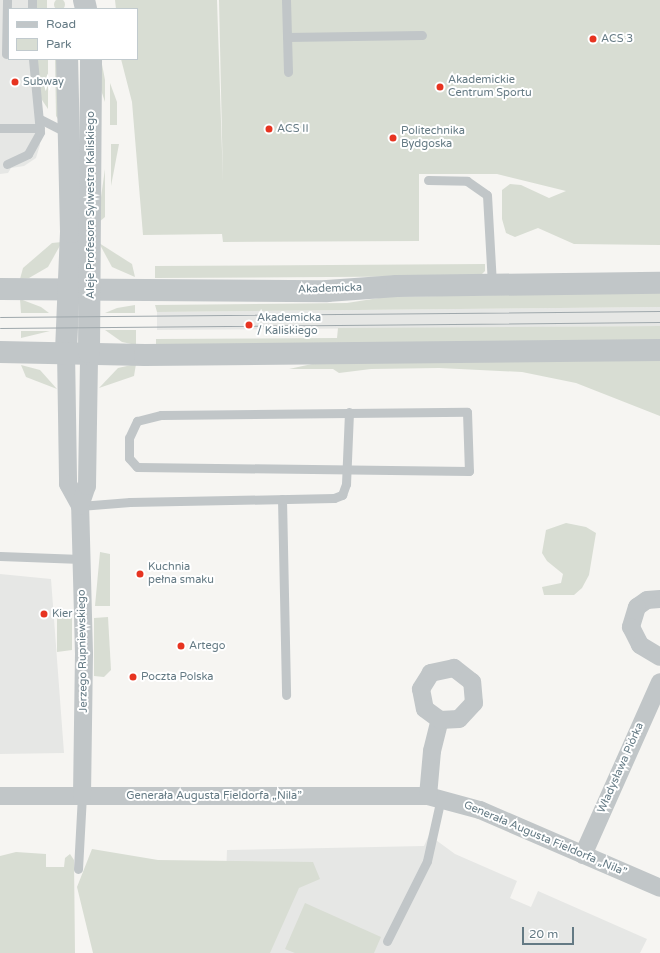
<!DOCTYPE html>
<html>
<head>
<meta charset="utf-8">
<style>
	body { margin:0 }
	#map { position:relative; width:660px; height:953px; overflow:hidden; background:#f6f5f2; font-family:"Varela Round",sans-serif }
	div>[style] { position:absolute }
	.built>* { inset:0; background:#e6e7e5 }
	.green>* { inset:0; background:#d8ddd3 }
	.round { border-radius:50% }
	.service>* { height:9px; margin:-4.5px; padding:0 4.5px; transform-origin:4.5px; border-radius:4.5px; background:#c1c6c8 }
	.minor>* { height:18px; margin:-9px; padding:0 9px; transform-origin:9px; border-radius:9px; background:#c1c6c8 }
	.tertiary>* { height:22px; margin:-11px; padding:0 11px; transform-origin:11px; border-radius:11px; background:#c1c6c8 }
	.tram>* { height:1px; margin:-0.5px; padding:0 0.5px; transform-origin:0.5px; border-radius:0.5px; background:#9fa8ac }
	.dots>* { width:11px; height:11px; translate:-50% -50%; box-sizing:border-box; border:2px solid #fff; border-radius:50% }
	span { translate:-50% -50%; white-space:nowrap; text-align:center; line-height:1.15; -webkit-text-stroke:4px #fff; paint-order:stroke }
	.poi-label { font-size:11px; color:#647a84 }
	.left { translate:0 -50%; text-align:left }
	.street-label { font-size:11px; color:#647a84 }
	.legend { position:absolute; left:8px; top:8px; width:130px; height:52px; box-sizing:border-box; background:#fff; border:1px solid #c1cace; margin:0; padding:5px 7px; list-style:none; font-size:12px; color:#647a84 }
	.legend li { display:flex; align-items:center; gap:8px; height:20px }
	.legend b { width:20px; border:1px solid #c1cace }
	.scale { position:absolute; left:522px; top:927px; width:52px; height:18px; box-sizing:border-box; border:2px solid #647a84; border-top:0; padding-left:5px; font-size:12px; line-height:14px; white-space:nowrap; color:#647a84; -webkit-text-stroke:3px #fff; paint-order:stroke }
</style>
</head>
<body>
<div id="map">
	<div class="built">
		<div style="clip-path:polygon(0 0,32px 0,32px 9px,9px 9px,9px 59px,33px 59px,40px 145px,36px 158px,24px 166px,11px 168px,8px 173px,0 174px)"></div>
		<div style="clip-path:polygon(660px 307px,660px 326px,157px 330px,157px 312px)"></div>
		<div style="clip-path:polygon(0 574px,51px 579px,64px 753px,0 754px)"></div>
		<div style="clip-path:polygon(429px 835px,455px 854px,517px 881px,510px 898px,531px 907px,538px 891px,647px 939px,640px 953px,223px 953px,227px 850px,424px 846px)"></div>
	</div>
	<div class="green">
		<div class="round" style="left:53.5px;top:-1.5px;width:11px;height:11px"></div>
		<div style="clip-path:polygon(36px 0,47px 0,47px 9px,36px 9px)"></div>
		<div style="clip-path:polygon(115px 0,217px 0,223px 182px,219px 0,660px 0,660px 245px,574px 244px,538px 228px,515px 237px,506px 233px,502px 219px,502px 190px,510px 184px,521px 185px,549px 198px,566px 191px,497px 174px,419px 174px,419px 241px,223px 242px,222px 234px,143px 235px,132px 102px,121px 59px,137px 59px,137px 9px,116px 9px)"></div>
		<div style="clip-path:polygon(37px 59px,48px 59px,48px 109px,40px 97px)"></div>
		<div style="clip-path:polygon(55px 59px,61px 59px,58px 119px,56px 116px)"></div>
		<div style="clip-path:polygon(101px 59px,105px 80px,105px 102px,97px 78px)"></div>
		<div style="clip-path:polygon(110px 83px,117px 102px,117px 125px,110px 125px)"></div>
		<div style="clip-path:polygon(111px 144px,119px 144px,111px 186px)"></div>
		<div style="clip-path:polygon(105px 169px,105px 217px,99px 222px,99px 211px)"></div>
		<div style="clip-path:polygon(62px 242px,48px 267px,29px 278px,20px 279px,23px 268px,52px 243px)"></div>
		<div style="clip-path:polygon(99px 243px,132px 264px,135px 277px,112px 267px)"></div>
		<div style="clip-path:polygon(485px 264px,485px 271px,480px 276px,155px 278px,155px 266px)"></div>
		<div style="clip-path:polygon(660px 292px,660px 307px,157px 312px,155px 305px,347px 303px,385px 297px)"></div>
		<div style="clip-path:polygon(20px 299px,41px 307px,49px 313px,21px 313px)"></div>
		<div style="clip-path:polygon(135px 305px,135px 313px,105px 313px,117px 308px)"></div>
		<div style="clip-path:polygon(660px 326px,660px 340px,156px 345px,156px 339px,337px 338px,338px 328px)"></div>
		<div style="clip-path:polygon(105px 330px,136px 330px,136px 345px,122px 342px)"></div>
		<div style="clip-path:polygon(21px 331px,50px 331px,21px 338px)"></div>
		<div style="clip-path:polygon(660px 359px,660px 416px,576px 383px,522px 372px,439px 368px,371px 369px,339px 373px,333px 369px,289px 369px,321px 362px)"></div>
		<div style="clip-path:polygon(136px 364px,134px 376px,99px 388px,118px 368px)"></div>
		<div style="clip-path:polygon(21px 365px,40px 370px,57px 389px,26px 377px)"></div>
		<div style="clip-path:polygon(566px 523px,586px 527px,596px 533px,589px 575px,582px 588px,574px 595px,544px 595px,542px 587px,561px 583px,563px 574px,547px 561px,542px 553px,546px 530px)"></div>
		<div style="clip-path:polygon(100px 552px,110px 554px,110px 606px,95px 606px)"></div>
		<div style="clip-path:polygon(72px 616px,72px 650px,57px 652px,57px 617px)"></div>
		<div style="clip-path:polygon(108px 617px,111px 670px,104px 677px,94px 676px,94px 618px)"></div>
		<div style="clip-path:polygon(92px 849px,158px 860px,313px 862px,320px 879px,299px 888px,270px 953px,93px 953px,77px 887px)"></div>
		<div style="clip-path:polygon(16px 852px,46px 854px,46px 867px,64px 867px,65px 858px,70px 854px,74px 860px,75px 953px,0 953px,0 856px)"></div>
		<div style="clip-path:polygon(305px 903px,381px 937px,374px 953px,295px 953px,285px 949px)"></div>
	</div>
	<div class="service">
		<div style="left:32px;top:0;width:9px;rotate:90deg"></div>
		<div style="left:286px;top:0;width:72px;rotate:88.4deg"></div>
		<div style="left:287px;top:37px;width:135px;rotate:-0.8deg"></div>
		<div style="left:6px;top:54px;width:54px;rotate:-88.9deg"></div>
		<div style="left:40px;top:119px;width:33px;rotate:27deg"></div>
		<div style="left:0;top:128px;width:40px"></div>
		<div style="left:7px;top:164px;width:23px;rotate:-25deg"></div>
		<div style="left:28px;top:154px;width:25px;rotate:-61deg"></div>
		<div style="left:40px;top:132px;width:73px;rotate:-95.5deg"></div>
		<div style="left:428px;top:180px;width:39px;rotate:1deg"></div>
		<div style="left:467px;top:181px;width:24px;rotate:35deg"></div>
		<div style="left:487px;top:195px;width:90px;rotate:86.8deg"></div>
		<div style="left:467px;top:412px;width:59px;rotate:88.1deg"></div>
		<div style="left:469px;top:471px;width:332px;rotate:-179.3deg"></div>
		<div style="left:137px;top:467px;width:12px;rotate:-132deg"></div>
		<div style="left:129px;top:458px;width:20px;rotate:-90deg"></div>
		<div style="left:129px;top:438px;width:19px;rotate:-65deg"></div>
		<div style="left:137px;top:421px;width:25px;rotate:-14deg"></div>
		<div style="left:161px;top:415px;width:306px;rotate:-0.6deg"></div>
		<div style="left:282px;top:499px;width:196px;rotate:88.8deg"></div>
		<div style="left:80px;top:506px;width:50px;rotate:-4.6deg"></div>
		<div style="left:130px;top:502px;width:204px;rotate:-1.1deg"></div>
		<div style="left:334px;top:498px;width:9px;rotate:-21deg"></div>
		<div style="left:342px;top:495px;width:12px;rotate:-70deg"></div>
		<div style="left:346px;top:484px;width:72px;rotate:-87.6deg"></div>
		<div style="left:0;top:556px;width:81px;rotate:2.1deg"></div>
		<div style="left:78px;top:869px;width:73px;rotate:-86.9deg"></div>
		<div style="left:387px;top:941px;width:89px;rotate:-63.4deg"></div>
		<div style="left:427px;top:861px;width:65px;rotate:-77.5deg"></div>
	</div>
	<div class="minor">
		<div style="left:66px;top:351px;width:133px;rotate:89.1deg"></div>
		<div style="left:68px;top:484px;width:25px;rotate:61deg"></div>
		<div style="left:660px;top:599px;width:13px;rotate:176deg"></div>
		<div style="left:647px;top:600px;width:12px;rotate:145deg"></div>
		<div style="left:637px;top:607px;width:21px;rotate:107deg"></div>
		<div style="left:631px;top:627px;width:20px;rotate:63deg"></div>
		<div style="left:640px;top:645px;width:23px;rotate:31deg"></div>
		<div style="left:0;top:796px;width:428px"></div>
		<div style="left:428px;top:796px;width:54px;rotate:15.1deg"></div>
		<div style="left:480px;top:810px;width:196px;rotate:23.4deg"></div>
		<div style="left:82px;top:796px;width:142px;rotate:-89.2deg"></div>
		<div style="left:84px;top:654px;width:148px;rotate:-91.5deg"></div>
		<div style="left:80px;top:506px;width:21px;rotate:-71deg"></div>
		<div style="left:87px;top:486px;width:134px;rotate:-89.1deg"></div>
		<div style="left:428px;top:796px;width:45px;rotate:-84.9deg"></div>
		<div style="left:432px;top:751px;width:32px;rotate:-76deg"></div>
		<div style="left:440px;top:720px;width:19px;rotate:-3deg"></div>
		<div style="left:459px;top:719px;width:22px;rotate:-47deg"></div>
		<div style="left:474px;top:703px;width:21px;rotate:-95deg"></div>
		<div style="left:472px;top:682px;width:23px;rotate:-142deg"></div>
		<div style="left:454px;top:668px;width:24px;rotate:168deg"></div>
		<div style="left:431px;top:673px;width:19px;rotate:122deg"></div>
		<div style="left:421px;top:689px;width:20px;rotate:79deg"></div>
		<div style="left:425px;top:709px;width:19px;rotate:36deg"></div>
		<div style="left:583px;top:855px;width:189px;rotate:-66deg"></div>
	</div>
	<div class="tertiary">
		<div style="left:84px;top:0;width:9px;rotate:77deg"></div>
		<div style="left:0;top:289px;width:327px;rotate:0.4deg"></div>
		<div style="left:327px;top:291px;width:70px;rotate:-4.1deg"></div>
		<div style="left:397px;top:286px;width:263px;rotate:-0.7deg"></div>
		<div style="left:66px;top:351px;width:119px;rotate:-87.6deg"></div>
		<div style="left:71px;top:232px;width:173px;rotate:-91.3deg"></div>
		<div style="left:0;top:352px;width:145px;rotate:1.2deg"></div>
		<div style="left:145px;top:355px;width:515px;rotate:-0.56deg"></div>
		<div style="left:89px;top:352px;width:293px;rotate:-89.6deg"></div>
	</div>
	<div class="tram">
		<div style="left:0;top:317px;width:660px;rotate:-0.52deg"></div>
		<div style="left:0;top:328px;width:660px;rotate:-0.52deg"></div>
	</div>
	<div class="dots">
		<div style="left:593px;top:39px;background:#e73421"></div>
		<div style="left:15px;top:82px;background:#e73421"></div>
		<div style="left:440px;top:87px;background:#e73421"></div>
		<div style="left:269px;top:129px;background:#e73421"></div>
		<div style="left:393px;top:138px;background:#e73421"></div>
		<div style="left:249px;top:325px;background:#e73421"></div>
		<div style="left:140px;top:574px;background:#e73421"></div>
		<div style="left:44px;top:614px;background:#e73421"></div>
		<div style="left:181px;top:646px;background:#e73421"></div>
		<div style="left:133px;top:677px;background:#e73421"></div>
	</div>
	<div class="poi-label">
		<span class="left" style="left:601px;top:39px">ACS 3</span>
		<span class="left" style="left:448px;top:87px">Akademickie<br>Centrum Sportu</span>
		<span class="left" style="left:23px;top:82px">Subway</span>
		<span class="left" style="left:277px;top:129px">ACS II</span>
		<span class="left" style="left:401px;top:138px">Politechnika<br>Bydgoska</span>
		<span class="left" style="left:257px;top:325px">Akademicka<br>/ Kaliskiego</span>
		<span class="left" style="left:148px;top:574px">Kuchnia<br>pełna smaku</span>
		<span class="left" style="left:52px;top:614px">Kier</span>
		<span class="left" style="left:189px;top:646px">Artego</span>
		<span class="left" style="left:141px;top:677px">Poczta Polska</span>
	</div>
	<div class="street-label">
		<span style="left:91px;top:205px;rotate:-90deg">Aleje Profesora Sylwestra Kaliskiego</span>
		<span style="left:330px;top:289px;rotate:-2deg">Akademicka</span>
		<span style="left:83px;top:651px;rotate:-91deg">Jerzego Rupniewskiego</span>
		<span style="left:621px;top:768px;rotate:-66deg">Władysława Piórka</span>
		<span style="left:214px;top:796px">Generała Augusta Fieldorfa „Nila”</span>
		<span style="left:545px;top:839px;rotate:23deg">Generała Augusta Fieldorfa „Nila”</span>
	</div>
	<ul class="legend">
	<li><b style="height:5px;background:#c1c6c8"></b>Road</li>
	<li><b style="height:11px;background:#d8ddd3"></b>Park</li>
	</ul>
	<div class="scale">20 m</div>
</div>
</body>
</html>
